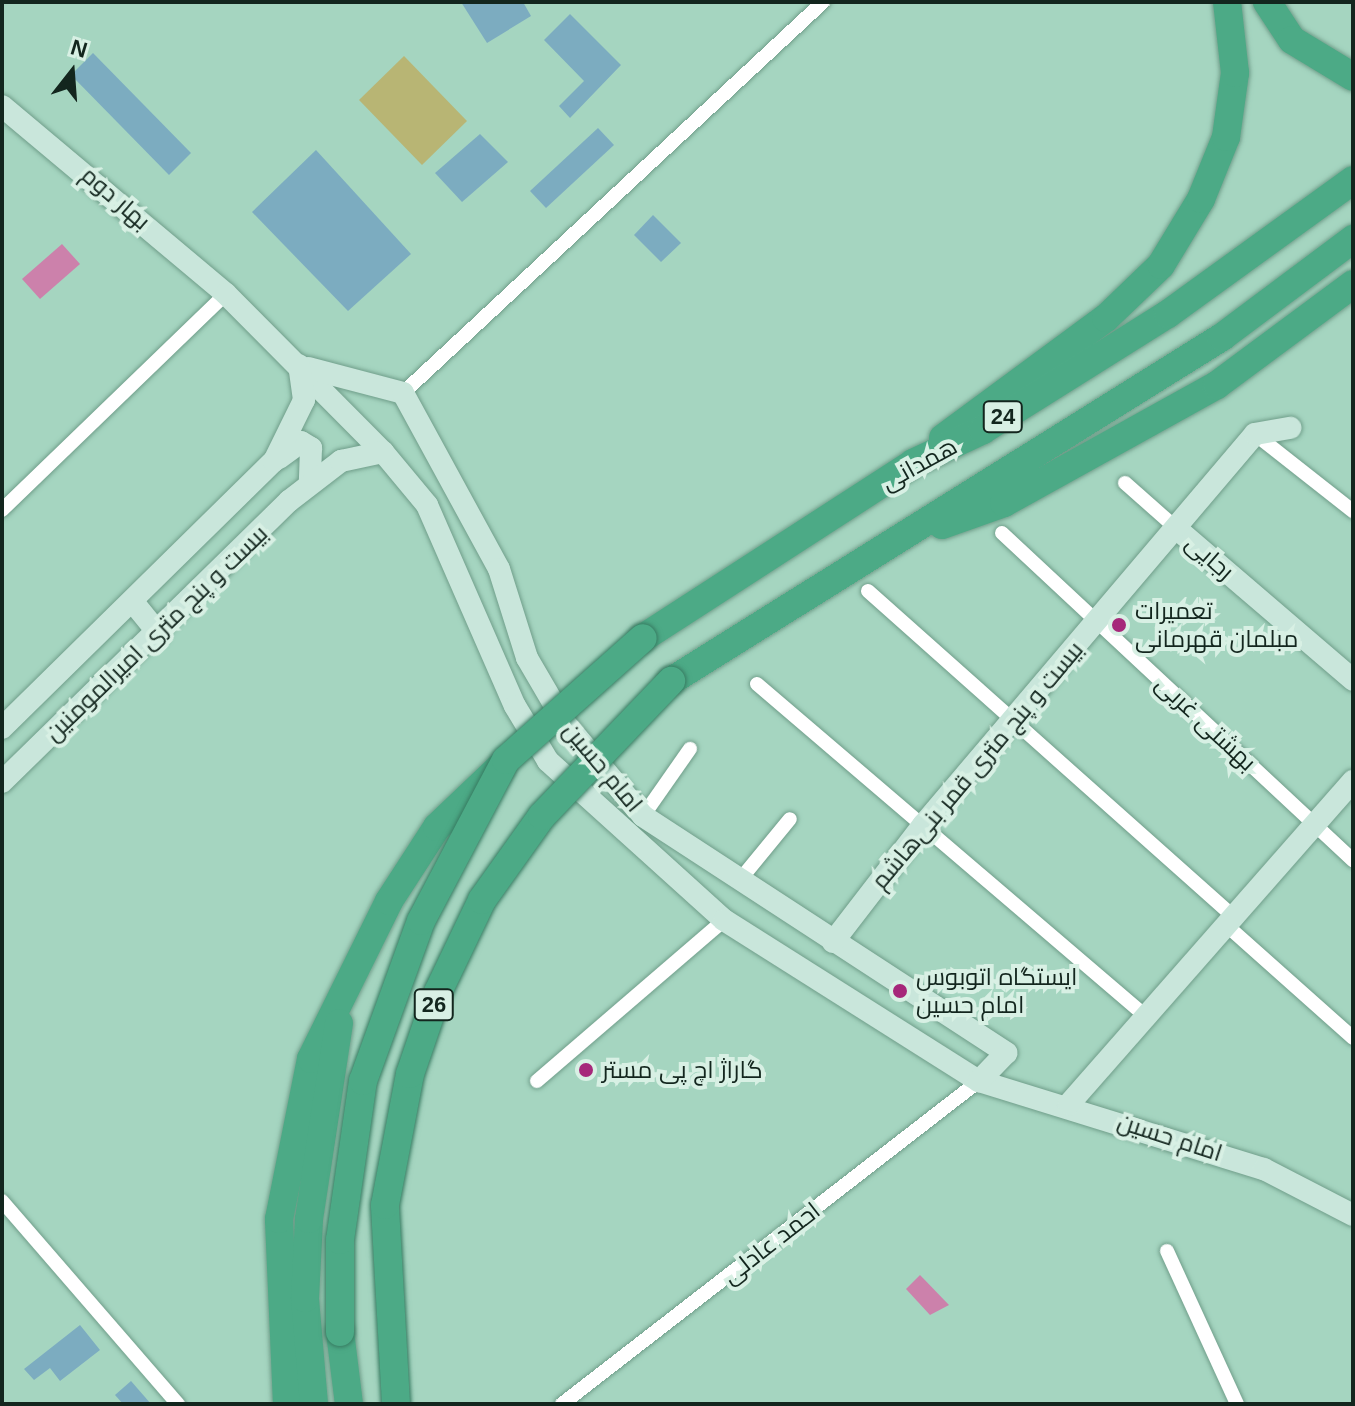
<!DOCTYPE html>
<html>
<head>
<meta charset="utf-8">
<style>
	body { margin:0 }
	#map { position:relative; width:1355px; height:1406px; overflow:hidden; background:#a5d5c0; font-family:Helvetica,Cairo,sans-serif }
	div>[style] { position:absolute }
	.green>* { inset:0; background:#b8b574 }
	.water>* { inset:0; background:#cc81ab }
	.building>* { inset:0; background:#7cacc0 }
	.roads { filter:drop-shadow(0 0 2px #709e8a) drop-shadow(0 0 2px #709e8a) }
	.street>* { height:14px; margin:-7px; padding:0 7px; transform-origin:7px; border-radius:7px; background:#fff }
	.secondary>* { height:22px; margin:-11px; padding:0 11px; transform-origin:11px; border-radius:11px; background:#c9e6db }
	.highway>* { height:28px; margin:-14px; padding:0 14px; transform-origin:14px; border-radius:14px; background:#4caa86 }
	.bridges { filter:drop-shadow(0 0 2px #387c62) drop-shadow(0 0 2px #387c62) }
	.highway-bridge>* { height:28px; margin:-14px; padding:0 14px; transform-origin:14px; border-radius:14px; background:#4caa86 }
	.dots>* { width:22px; height:22px; translate:-50% -50%; box-sizing:border-box; border:4px solid #d8f0e4; border-radius:50% }
	span { translate:-50% -50%; white-space:nowrap; text-align:center; line-height:1.15; -webkit-text-stroke:8px #d8f0e4; paint-order:stroke }
	.shield-label span { padding:2px 6px; background:#d8f0e4; border:2px solid; border-radius:6px; -webkit-text-stroke-width:0 }
	.shield-label { font-size:22px; color:#13261e; font-weight:700 }
	.street-label { font-size:24px; color:#13261e }
	.poi-label { font-size:24px; color:#13261e }
	.left { translate:0 -50%; text-align:left }
	.frame { position:absolute; inset:0; border:4px solid #13261e; pointer-events:none }
	.north { position:absolute; left:32px; top:32px; width:80px; height:80px; -webkit-text-stroke:6px #d8f0e4; paint-order:stroke; rotate:17deg; font-size:22px; font-weight:700; line-height:32px; text-align:center; color:#13261e }
	.north::after { content:''; display:block; margin:auto; width:28px; height:36px; background:#13261e; clip-path:polygon(50% 0,100% 100%,50% 72%,0 100%) }
</style>
</head>
<body>
<div id="map">
	<div class="green">
		<div style="clip-path:polygon(404px 56px,467px 121px,422px 165px,359px 100px)"></div>
	</div>
	<div class="water">
		<div style="clip-path:polygon(62px 244px,80px 264px,40px 299px,22px 279px)"></div>
		<div style="clip-path:polygon(920px 1275px,949px 1305px,930px 1315px,906px 1289px)"></div>
	</div>
	<div class="building">
		<div style="clip-path:polygon(461px 2px,523px 2px,531px 16px,487px 43px)"></div>
		<div style="clip-path:polygon(570px 14px,621px 65px,570px 118px,559px 106px,584px 81px,544px 40px)"></div>
		<div style="clip-path:polygon(93px 53px,191px 153px,169px 175px,71px 75px)"></div>
		<div style="clip-path:polygon(598px 128px,614px 145px,546px 208px,530px 191px)"></div>
		<div style="clip-path:polygon(480px 134px,508px 162px,462px 202px,435px 173px)"></div>
		<div style="clip-path:polygon(316px 150px,411px 254px,348px 311px,252px 212px)"></div>
		<div style="clip-path:polygon(653px 215px,681px 243px,661px 262px,634px 235px)"></div>
		<div style="clip-path:polygon(80px 1325px,100px 1350px,60px 1381px,50px 1368px,34px 1380px,24px 1369px)"></div>
		<div style="clip-path:polygon(131px 1381px,151px 1404px,123px 1404px,115px 1395px)"></div>
	</div>
	<div class="roads">
		<div class="street">
			<div style="left:403px;top:393px;width:574px;rotate:-42.95deg"></div>
			<div style="left:1255px;top:434px;width:125px;rotate:38.2deg"></div>
			<div style="left:1125px;top:483px;width:69px;rotate:41.5deg"></div>
			<div style="left:2px;top:510px;width:311px;rotate:-44deg"></div>
			<div style="left:1002px;top:533px;width:480px;rotate:43deg"></div>
			<div style="left:868px;top:591px;width:486px;rotate:41.7deg"></div>
			<div style="left:757px;top:684px;width:506px;rotate:40.52deg"></div>
			<div style="left:643px;top:816px;width:82px;rotate:-55deg"></div>
			<div style="left:739px;top:881px;width:80px;rotate:-50.6deg"></div>
			<div style="left:1224px;top:923px;width:173px;rotate:41.7deg"></div>
			<div style="left:537px;top:1081px;width:247px;rotate:-40.7deg"></div>
			<div style="left:2px;top:1201px;width:269px;rotate:49.1deg"></div>
			<div style="left:1167px;top:1251px;width:168px;rotate:65.4deg"></div>
			<div style="left:562px;top:1404px;width:527px;rotate:-37.76deg"></div>
		</div>
		<div class="secondary">
			<div style="left:2px;top:106px;width:292px;rotate:40deg"></div>
			<div style="left:226px;top:294px;width:223px;rotate:45.2deg"></div>
			<div style="left:383px;top:452px;width:69px;rotate:50.3deg"></div>
			<div style="left:427px;top:505px;width:219px;rotate:66.4deg"></div>
			<div style="left:515px;top:706px;width:64px;rotate:59deg"></div>
			<div style="left:548px;top:761px;width:237px;rotate:42.1deg"></div>
			<div style="left:724px;top:920px;width:302px;rotate:32.3deg"></div>
			<div style="left:979px;top:1081px;width:298px;rotate:17.2deg"></div>
			<div style="left:1264px;top:1169px;width:100px;rotate:27.3deg"></div>
			<div style="left:308px;top:368px;width:98px;rotate:14.7deg"></div>
			<div style="left:403px;top:393px;width:200px;rotate:61.4deg"></div>
			<div style="left:499px;top:569px;width:93px;rotate:72.5deg"></div>
			<div style="left:527px;top:658px;width:75px;rotate:59.7deg"></div>
			<div style="left:565px;top:723px;width:121px;rotate:50deg"></div>
			<div style="left:643px;top:816px;width:434px;rotate:33.1deg"></div>
			<div style="left:1006px;top:1053px;width:39px;rotate:134deg"></div>
			<div style="left:279px;top:458px;width:27px;rotate:-36deg"></div>
			<div style="left:301px;top:442px;width:12px;rotate:31deg"></div>
			<div style="left:311px;top:448px;width:35px;rotate:92deg"></div>
			<div style="left:1177px;top:529px;width:232px;rotate:40.6deg"></div>
			<div style="left:133px;top:602px;width:41px;rotate:50.9deg"></div>
			<div style="left:2px;top:728px;width:381px;rotate:-44.5deg"></div>
			<div style="left:274px;top:461px;width:68px;rotate:-63.8deg"></div>
			<div style="left:304px;top:400px;width:35px;rotate:-98deg"></div>
			<div style="left:2px;top:782px;width:402px;rotate:-44.4deg"></div>
			<div style="left:289px;top:501px;width:66px;rotate:-37.6deg"></div>
			<div style="left:341px;top:461px;width:43px;rotate:-12.1deg"></div>
			<div style="left:833px;top:942px;width:148px;rotate:-52.4deg"></div>
			<div style="left:923px;top:825px;width:513px;rotate:-49.67deg"></div>
			<div style="left:1255px;top:434px;width:36px;rotate:-10deg"></div>
			<div style="left:1069px;top:1104px;width:430px;rotate:-48.7deg"></div>
		</div>
		<div class="highway">
			<div style="left:1267px;top:2px;width:45px;rotate:56.7deg"></div>
			<div style="left:1292px;top:40px;width:71px;rotate:31.2deg"></div>
			<div style="left:943px;top:438px;width:202px;rotate:-36.4deg"></div>
			<div style="left:1106px;top:318px;width:76px;rotate:-43.9deg"></div>
			<div style="left:1161px;top:265px;width:77px;rotate:-58.8deg"></div>
			<div style="left:1201px;top:199px;width:67px;rotate:-68deg"></div>
			<div style="left:1226px;top:137px;width:65px;rotate:-82deg"></div>
			<div style="left:1235px;top:73px;width:71px;rotate:-96.4deg"></div>
			<div style="left:942px;top:525px;width:66px;rotate:-19.5deg"></div>
			<div style="left:1004px;top:503px;width:244px;rotate:-29deg"></div>
			<div style="left:1217px;top:385px;width:169px;rotate:-36.6deg"></div>
			<div style="left:643px;top:638px;width:322px;rotate:-32.9deg"></div>
			<div style="left:913px;top:463px;width:77px;rotate:-25.2deg"></div>
			<div style="left:983px;top:430px;width:218px;rotate:-32.1deg"></div>
			<div style="left:1168px;top:314px;width:228px;rotate:-35.9deg"></div>
			<div style="left:671px;top:681px;width:650px;rotate:-31.98deg"></div>
			<div style="left:1222px;top:337px;width:164px;rotate:-36.8deg"></div>
			<div style="left:340px;top:1332px;width:73px;rotate:82.9deg"></div>
			<div style="left:287px;top:1404px;width:185px;rotate:-92.5deg"></div>
			<div style="left:279px;top:1219px;width:163px;rotate:-78.7deg"></div>
			<div style="left:311px;top:1059px;width:176px;rotate:-63.7deg"></div>
			<div style="left:389px;top:901px;width:88px;rotate:-57deg"></div>
			<div style="left:437px;top:827px;width:87px;rotate:-43.6deg"></div>
			<div style="left:314px;top:1404px;width:106px;rotate:-94.9deg"></div>
			<div style="left:305px;top:1298px;width:79px;rotate:-87.1deg"></div>
			<div style="left:309px;top:1219px;width:198px;rotate:-81.3deg"></div>
		</div>
	</div>
	<div class="bridges">
		<div class="highway-bridge">
			<div style="left:340px;top:1332px;width:92px;rotate:-90deg"></div>
			<div style="left:340px;top:1240px;width:161px;rotate:-81.8deg"></div>
			<div style="left:363px;top:1081px;width:170px;rotate:-70.1deg"></div>
			<div style="left:421px;top:921px;width:182px;rotate:-62.2deg"></div>
			<div style="left:506px;top:760px;width:183px;rotate:-41.7deg"></div>
			<div style="left:396px;top:1404px;width:199px;rotate:-93.2deg"></div>
			<div style="left:385px;top:1205px;width:133px;rotate:-79.2deg"></div>
			<div style="left:410px;top:1074px;width:87px;rotate:-71.1deg"></div>
			<div style="left:438px;top:992px;width:102px;rotate:-64.4deg"></div>
			<div style="left:482px;top:900px;width:103px;rotate:-54.5deg"></div>
			<div style="left:542px;top:816px;width:187px;rotate:-46.3deg"></div>
		</div>
	</div>
	<div class="dots">
		<div style="left:1119px;top:625px;background:#a6287a"></div>
		<div style="left:900px;top:991px;background:#a6287a"></div>
		<div style="left:586px;top:1070px;background:#a6287a"></div>
	</div>
	<div class="shield-label">
		<span style="left:1003px;top:417px">24</span>
		<span style="left:434px;top:1005px">26</span>
	</div>
	<div class="street-label">
		<span style="left:116px;top:198px;rotate:41deg">بهار دوم</span>
		<span style="left:919px;top:464px;rotate:-29deg">همدانی</span>
		<span style="left:1210px;top:557px;rotate:41deg">رجایی</span>
		<span style="left:156px;top:633px;rotate:-44deg">بیست و پنج متری امیرالمومنین</span>
		<span style="left:1206px;top:723px;rotate:43deg">بهشتی غربی</span>
		<span style="left:977px;top:765px;rotate:-50deg">بیست و پنج متری قمر بنی‌هاشم</span>
		<span style="left:603px;top:767px;rotate:50deg">امام حسین</span>
		<span style="left:1170px;top:1137px;rotate:18deg">امام حسین</span>
		<span style="left:771px;top:1243px;rotate:-38deg">احمد عادلی</span>
	</div>
	<div class="poi-label">
		<span class="left" style="left:1135px;top:625px">تعمیرات<br>مبلمان قهرمانی</span>
		<span class="left" style="left:916px;top:991px">ایستگاه اتوبوس<br>امام حسین</span>
		<span class="left" style="left:602px;top:1070px">گاراژ اچ پی مستر</span>
	</div>
	<div class="frame"></div>
	<div class="north">N</div>
</div>
</body>
</html>
